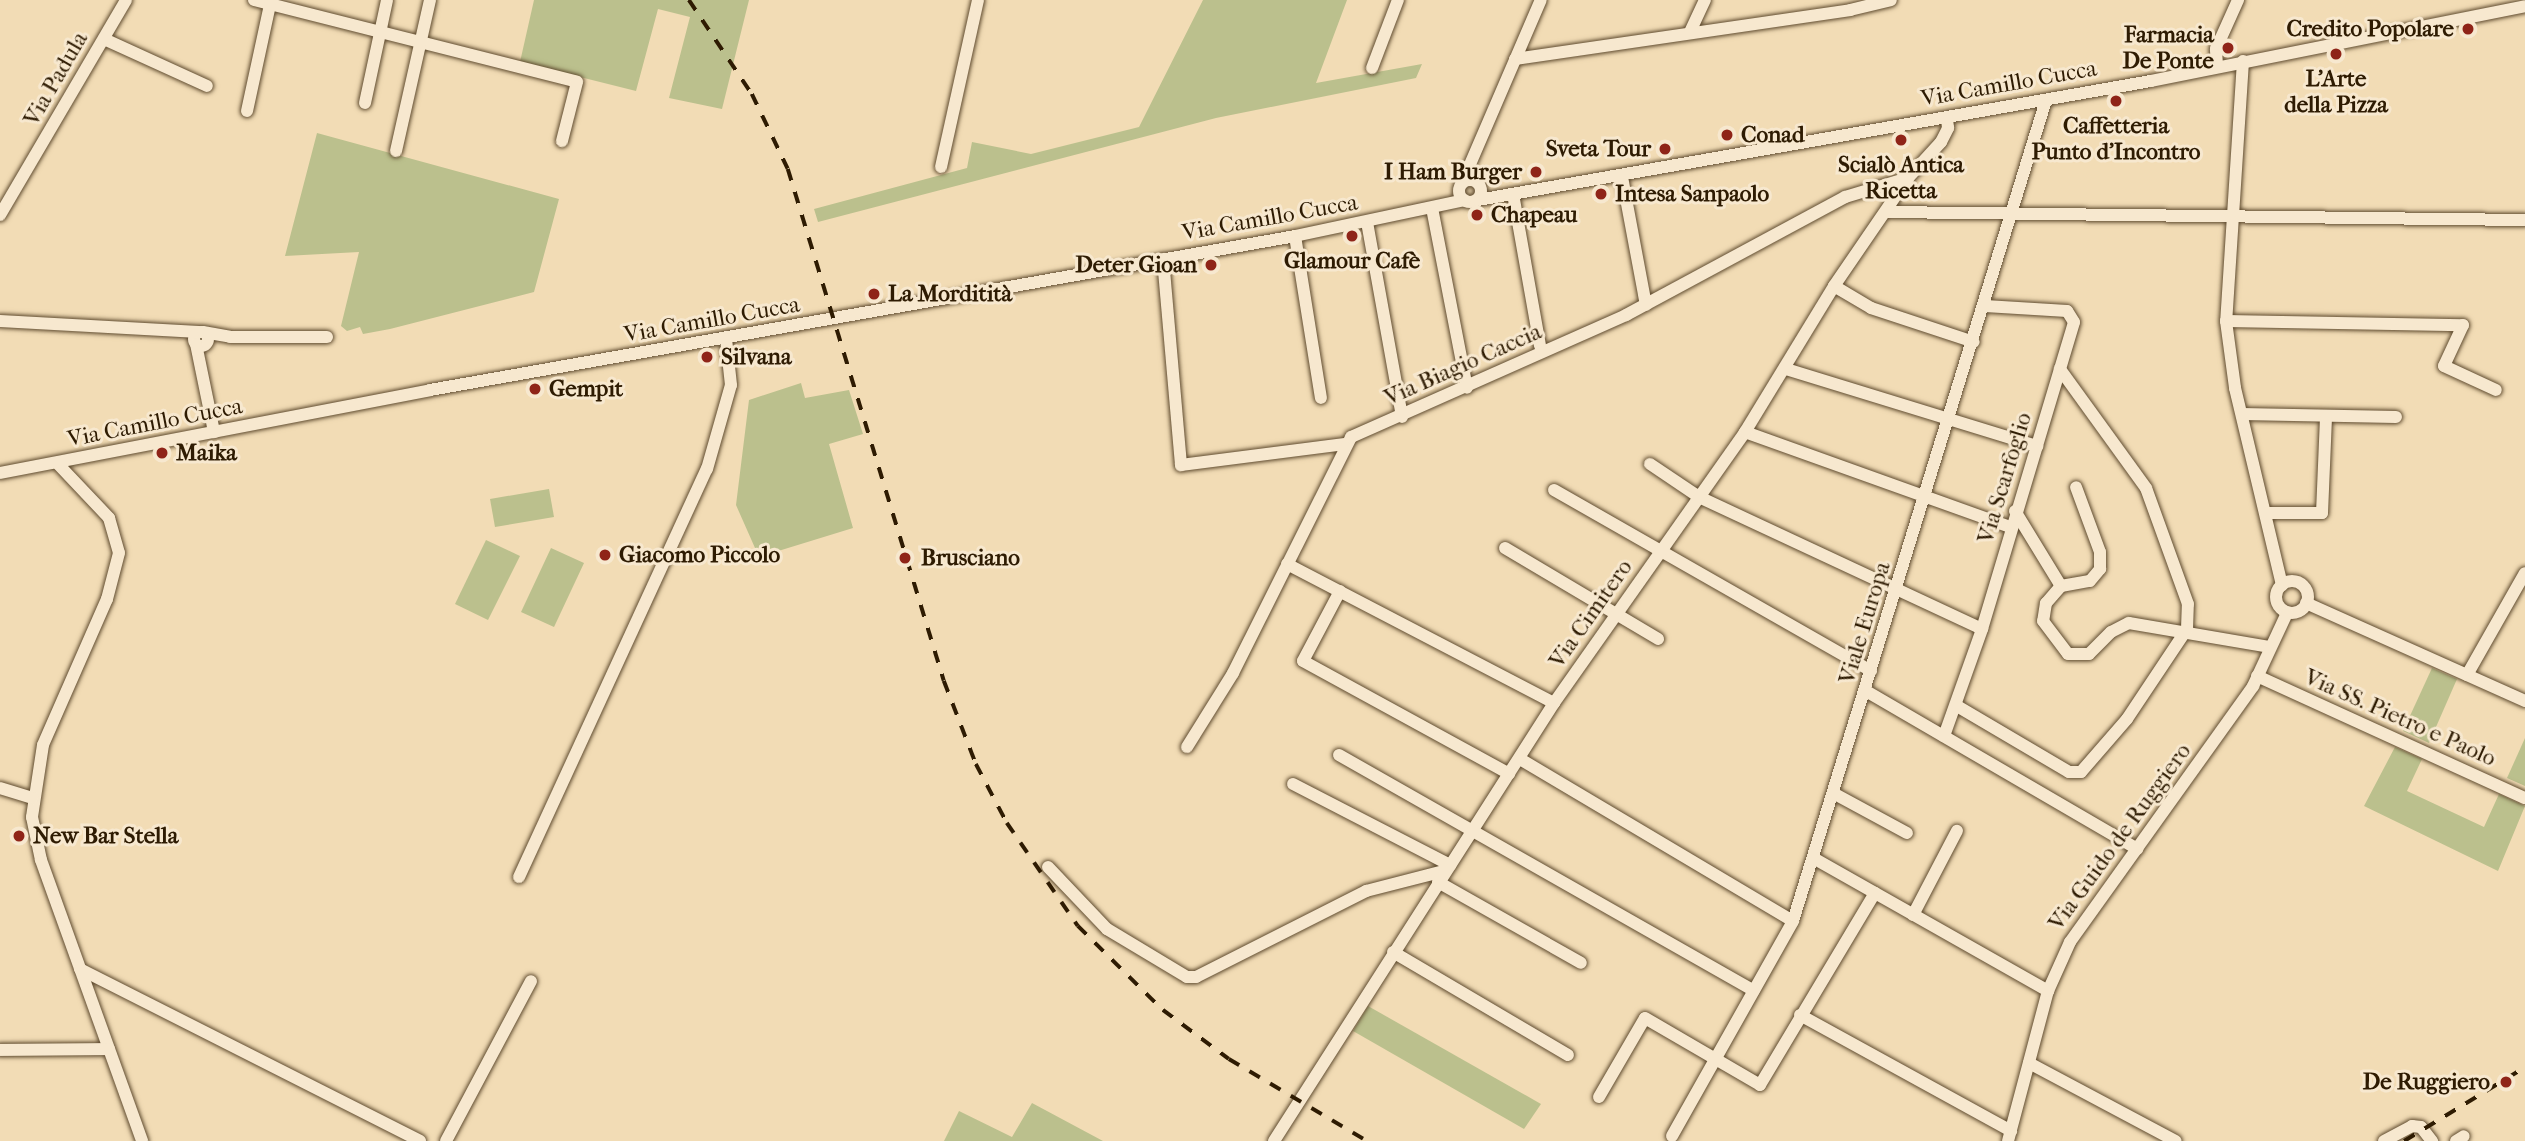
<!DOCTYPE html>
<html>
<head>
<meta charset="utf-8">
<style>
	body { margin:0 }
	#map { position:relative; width:2525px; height:1141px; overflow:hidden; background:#f2dcb5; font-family:"IM FELL French Canon",serif }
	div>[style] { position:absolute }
	.green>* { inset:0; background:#bbc08d }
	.roads { filter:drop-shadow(0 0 2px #5f4b2f) drop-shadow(0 0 2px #5f4b2f) }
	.minor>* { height:12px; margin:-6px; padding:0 6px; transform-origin:6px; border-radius:6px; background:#f7e8cf }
	.minor>.ring { margin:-6px; padding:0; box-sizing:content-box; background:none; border:12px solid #f7e8cf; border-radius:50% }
	.rail>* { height:3.5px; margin-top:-1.75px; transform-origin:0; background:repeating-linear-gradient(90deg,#2e1b02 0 12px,transparent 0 24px) }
	.dots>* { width:19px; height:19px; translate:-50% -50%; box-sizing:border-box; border:4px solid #f7e8cf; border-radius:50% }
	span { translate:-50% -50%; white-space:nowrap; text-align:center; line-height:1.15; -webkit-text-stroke:6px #f7e8cf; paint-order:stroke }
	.poi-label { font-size:23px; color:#2e1b02; font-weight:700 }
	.right { translate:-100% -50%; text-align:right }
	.left { translate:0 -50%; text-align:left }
	.street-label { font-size:23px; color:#2e1b02 }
</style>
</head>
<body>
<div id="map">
	<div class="green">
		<div style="clip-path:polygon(534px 0,749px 0,722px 109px,669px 98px,690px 17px,658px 9px,636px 91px,520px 62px)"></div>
		<div style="clip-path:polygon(1203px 0,1347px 0,1316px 83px,1422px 64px,1416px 78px,1216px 118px,818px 222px,814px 209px,967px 168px,972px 142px,1031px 154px,1139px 127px)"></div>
		<div style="clip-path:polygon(317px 133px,559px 199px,534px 292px,390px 329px,363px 334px,360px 327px,347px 331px,341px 326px,359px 252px,285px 256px)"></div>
		<div style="clip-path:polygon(801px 383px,805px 398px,849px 390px,863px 434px,829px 444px,853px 528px,759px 557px,736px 505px,749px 400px)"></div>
		<div style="clip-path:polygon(549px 489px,554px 517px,495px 527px,490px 499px)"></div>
		<div style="clip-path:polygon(486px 540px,520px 556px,488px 620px,455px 604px)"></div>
		<div style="clip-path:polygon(551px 548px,584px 563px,554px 627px,521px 612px)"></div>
		<div style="clip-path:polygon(2432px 668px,2457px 679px,2429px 743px,2403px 731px)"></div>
		<div style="clip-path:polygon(2525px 738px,2525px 786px,2507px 778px)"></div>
		<div style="clip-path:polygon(2395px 747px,2422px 759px,2407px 791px,2484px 827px,2499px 794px,2525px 806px,2498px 871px,2364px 806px)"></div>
		<div style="clip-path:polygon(1368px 1006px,1541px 1104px,1524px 1129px,1353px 1031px)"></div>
		<div style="clip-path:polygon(1032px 1103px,1103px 1141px,944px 1141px,959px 1111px,1012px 1137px)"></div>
	</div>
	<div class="roads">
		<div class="minor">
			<div style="left:254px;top:0;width:333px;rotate:14.2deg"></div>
			<div style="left:577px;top:82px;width:61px;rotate:104.3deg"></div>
			<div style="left:1690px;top:32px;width:35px;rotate:-65deg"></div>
			<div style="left:104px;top:39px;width:113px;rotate:24.5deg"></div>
			<div style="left:1515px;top:59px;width:339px;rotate:-8.3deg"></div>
			<div style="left:1850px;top:10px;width:42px;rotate:-13.7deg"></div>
			<div style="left:2243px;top:61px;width:261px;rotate:93.7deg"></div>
			<div style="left:2226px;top:321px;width:68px;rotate:82.3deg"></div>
			<div style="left:2235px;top:388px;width:203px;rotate:76.6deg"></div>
			<div style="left:2217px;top:65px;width:16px;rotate:-94deg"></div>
			<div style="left:2216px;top:49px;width:54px;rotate:-65.8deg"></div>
			<div style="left:1372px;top:68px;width:73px;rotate:-69.1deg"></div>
			<div style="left:365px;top:103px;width:105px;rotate:-77.9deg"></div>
			<div style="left:247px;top:111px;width:108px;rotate:-77.8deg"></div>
			<div style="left:396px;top:151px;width:155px;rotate:-77.3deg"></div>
			<div style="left:941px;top:167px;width:171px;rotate:-77.5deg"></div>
			<div style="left:1622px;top:177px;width:130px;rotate:79.4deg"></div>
			<div class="ring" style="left:1459px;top:180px;width:10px;height:10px"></div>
			<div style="left:1462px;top:183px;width:199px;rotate:-66.7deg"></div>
			<div style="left:1513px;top:194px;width:154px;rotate:79.9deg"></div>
			<div style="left:1478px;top:200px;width:683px;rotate:-10.03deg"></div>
			<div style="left:2151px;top:81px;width:381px;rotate:-11.3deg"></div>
			<div style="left:1432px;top:208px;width:183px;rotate:79deg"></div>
			<div style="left:1887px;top:212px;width:638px;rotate:0.72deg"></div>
			<div style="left:0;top:215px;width:249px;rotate:-59.6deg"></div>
			<div style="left:1367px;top:222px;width:198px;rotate:79.8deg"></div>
			<div style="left:1295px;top:236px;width:164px;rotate:80.9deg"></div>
			<div style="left:1163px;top:259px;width:207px;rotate:85deg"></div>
			<div style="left:1181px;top:465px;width:165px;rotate:-7.3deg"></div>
			<div style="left:1834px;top:286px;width:43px;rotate:30.7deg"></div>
			<div style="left:1871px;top:308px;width:108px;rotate:18.3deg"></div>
			<div style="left:0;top:321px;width:199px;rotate:3.2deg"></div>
			<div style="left:2226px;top:321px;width:237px;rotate:1deg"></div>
			<div style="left:2463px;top:325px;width:45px;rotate:114.9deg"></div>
			<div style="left:2444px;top:366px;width:57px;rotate:24.8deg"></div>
			<div class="ring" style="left:194px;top:332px;width:2px;height:2px"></div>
			<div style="left:203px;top:332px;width:27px;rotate:10deg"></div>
			<div style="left:230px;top:337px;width:97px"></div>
			<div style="left:196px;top:344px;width:90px;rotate:78.4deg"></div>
			<div style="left:1786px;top:369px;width:263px;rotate:17.1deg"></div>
			<div style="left:2242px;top:414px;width:154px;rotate:1.1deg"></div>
			<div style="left:1745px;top:432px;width:282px;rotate:19.7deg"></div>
			<div style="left:57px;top:463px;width:76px;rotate:46.6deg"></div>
			<div style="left:109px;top:518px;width:36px;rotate:74deg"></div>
			<div style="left:119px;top:553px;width:48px;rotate:104.6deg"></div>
			<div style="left:107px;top:599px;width:159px;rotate:113.7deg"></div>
			<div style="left:43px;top:745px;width:73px;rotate:98.7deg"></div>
			<div style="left:32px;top:817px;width:44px;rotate:78.2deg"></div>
			<div style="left:41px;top:860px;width:299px;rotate:70.2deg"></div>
			<div style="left:1650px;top:464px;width:59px;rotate:34deg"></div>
			<div style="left:1699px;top:497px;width:312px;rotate:25deg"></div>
			<div style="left:0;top:473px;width:438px;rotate:-10.9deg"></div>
			<div style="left:430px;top:390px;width:879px;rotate:-10.09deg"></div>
			<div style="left:1295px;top:236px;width:173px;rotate:-12deg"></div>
			<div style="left:1554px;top:490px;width:365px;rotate:29.7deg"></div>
			<div style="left:2015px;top:511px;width:88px;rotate:58.5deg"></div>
			<div style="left:2061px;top:586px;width:23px;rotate:131deg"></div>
			<div style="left:2046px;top:603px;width:18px;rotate:99deg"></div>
			<div style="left:2043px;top:621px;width:41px;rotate:52.9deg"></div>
			<div style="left:2068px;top:654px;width:21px"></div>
			<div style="left:2089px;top:654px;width:31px;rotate:-45deg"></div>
			<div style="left:2111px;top:632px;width:20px;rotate:-27deg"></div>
			<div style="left:2129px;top:623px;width:142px;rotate:9.7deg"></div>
			<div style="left:2266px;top:513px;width:56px"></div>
			<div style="left:2322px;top:513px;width:97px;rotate:-87.6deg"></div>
			<div style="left:1505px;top:548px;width:178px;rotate:30.7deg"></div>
			<div style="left:1287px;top:564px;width:301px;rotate:27.5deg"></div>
			<div class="ring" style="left:2276px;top:581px;width:20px;height:20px"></div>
			<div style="left:2061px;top:586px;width:29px;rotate:-10deg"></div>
			<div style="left:2090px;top:581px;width:16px;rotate:-50deg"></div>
			<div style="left:2100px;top:569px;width:17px;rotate:-90deg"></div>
			<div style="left:2100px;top:552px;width:69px;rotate:-110.3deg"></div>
			<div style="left:1340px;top:591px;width:79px;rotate:117.9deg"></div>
			<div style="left:1303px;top:661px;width:235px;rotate:28.7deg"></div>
			<div style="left:2306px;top:603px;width:240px;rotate:24.1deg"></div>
			<div style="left:2467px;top:675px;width:117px;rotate:-60.4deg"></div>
			<div style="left:2257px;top:676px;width:294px;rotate:24.5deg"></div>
			<div style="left:1866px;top:691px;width:314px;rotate:30.2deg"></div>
			<div style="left:1957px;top:706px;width:130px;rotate:30.5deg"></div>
			<div style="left:2069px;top:772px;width:12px"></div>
			<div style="left:2081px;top:772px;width:70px;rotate:-49deg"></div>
			<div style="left:2127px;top:719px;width:108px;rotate:-56.3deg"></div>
			<div style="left:2187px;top:629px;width:25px;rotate:-88deg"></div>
			<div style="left:2188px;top:604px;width:123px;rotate:-109.9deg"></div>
			<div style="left:2146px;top:488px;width:147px;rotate:-125.9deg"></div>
			<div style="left:1944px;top:736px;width:114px;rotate:-70.4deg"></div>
			<div style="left:1982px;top:629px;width:320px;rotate:-73.3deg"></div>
			<div style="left:2074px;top:322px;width:13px;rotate:-122deg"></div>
			<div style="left:2067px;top:311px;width:82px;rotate:-176.5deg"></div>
			<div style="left:1187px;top:747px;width:87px;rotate:-58.1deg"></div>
			<div style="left:1233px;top:673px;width:264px;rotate:-63.4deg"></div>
			<div style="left:1351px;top:437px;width:301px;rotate:-23.9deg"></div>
			<div style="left:1626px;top:315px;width:249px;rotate:-28.3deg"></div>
			<div style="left:1845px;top:197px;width:66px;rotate:-16.8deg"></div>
			<div style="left:1339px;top:755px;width:477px;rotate:29.6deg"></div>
			<div style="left:1520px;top:759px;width:317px;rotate:30.7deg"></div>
			<div style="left:1293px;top:784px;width:177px;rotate:27.3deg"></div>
			<div style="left:0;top:788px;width:34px;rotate:17deg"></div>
			<div style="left:1833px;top:793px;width:84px;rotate:28.4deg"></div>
			<div style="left:1815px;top:859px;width:268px;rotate:29.5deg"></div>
			<div style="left:1048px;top:867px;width:86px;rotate:46.4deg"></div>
			<div style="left:1107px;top:929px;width:93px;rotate:31deg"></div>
			<div style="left:1187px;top:977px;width:9px"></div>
			<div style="left:1196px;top:977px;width:191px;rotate:-26.8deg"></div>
			<div style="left:1366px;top:891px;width:81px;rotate:-14.4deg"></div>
			<div style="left:519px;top:877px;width:449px;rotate:-65.3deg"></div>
			<div style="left:707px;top:469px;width:87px;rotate:-74.1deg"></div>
			<div style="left:731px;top:385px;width:46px;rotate:-96.2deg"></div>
			<div style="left:1438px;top:882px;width:164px;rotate:29.5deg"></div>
			<div style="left:1913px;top:915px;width:95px;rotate:-62.4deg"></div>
			<div style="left:1393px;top:952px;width:203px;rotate:30.5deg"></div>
			<div style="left:80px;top:969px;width:381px;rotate:26.8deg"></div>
			<div style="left:1800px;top:1015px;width:241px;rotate:28.8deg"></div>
			<div style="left:0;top:1050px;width:109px;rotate:-0.5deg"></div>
			<div style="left:2029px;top:1063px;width:166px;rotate:28deg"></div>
			<div style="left:1599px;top:1097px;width:91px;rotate:-59.8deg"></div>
			<div style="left:1645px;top:1018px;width:133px;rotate:30.2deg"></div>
			<div style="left:1760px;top:1085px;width:224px;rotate:-59.1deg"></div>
			<div style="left:1672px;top:1136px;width:247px;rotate:-60.6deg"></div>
			<div style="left:1793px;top:921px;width:859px;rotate:-72.87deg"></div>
			<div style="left:446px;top:1141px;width:181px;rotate:-62deg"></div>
			<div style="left:1274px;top:1141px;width:520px;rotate:-57.41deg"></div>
			<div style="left:1554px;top:703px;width:332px;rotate:-54.8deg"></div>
			<div style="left:1745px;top:432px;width:171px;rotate:-58.6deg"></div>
			<div style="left:1834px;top:286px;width:131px;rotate:-55.6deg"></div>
			<div style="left:1908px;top:178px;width:49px;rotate:-47.5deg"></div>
			<div style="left:1941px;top:142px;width:16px;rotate:-63deg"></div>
			<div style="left:1948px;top:128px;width:10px;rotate:-96deg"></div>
			<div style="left:2008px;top:1141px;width:155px;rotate:-75.1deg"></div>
			<div style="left:2048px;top:991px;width:54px;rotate:-65.8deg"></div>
			<div style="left:2070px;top:942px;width:315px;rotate:-54.4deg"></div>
			<div style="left:2253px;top:686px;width:81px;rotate:-65deg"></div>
			<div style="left:2384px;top:1141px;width:32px;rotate:-28deg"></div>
			<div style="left:2412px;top:1126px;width:9px;rotate:6deg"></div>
			<div style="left:2421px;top:1127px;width:18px;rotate:52deg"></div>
			<div style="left:2456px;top:1141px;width:9px;rotate:-32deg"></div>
		</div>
	</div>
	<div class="rail">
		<div style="left:689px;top:0;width:113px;rotate:56.2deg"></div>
		<div style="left:752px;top:94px;width:83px;rotate:64.4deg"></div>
		<div style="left:788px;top:169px;width:535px;rotate:73.05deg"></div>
		<div style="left:944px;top:681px;width:89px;rotate:68.9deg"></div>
		<div style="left:976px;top:764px;width:67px;rotate:62.3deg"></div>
		<div style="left:1007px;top:823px;width:125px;rotate:55.4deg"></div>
		<div style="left:1078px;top:926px;width:120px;rotate:44.7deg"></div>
		<div style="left:1163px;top:1010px;width:82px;rotate:36.6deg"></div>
		<div style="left:1229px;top:1059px;width:161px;rotate:30.7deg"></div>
		<div style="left:2404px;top:1141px;width:142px;rotate:-31.4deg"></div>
	</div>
	<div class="dots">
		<div style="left:2468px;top:29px;background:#8f2418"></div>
		<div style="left:2228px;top:48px;background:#8f2418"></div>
		<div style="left:2336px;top:54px;background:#8f2418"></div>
		<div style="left:2116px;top:101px;background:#8f2418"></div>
		<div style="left:1727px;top:135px;background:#8f2418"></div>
		<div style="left:1901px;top:140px;background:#8f2418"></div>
		<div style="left:1665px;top:149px;background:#8f2418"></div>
		<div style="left:1536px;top:172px;background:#8f2418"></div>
		<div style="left:1601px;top:194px;background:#8f2418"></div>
		<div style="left:1477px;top:215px;background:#8f2418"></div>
		<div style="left:1352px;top:236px;background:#8f2418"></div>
		<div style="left:1211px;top:265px;background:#8f2418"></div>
		<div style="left:874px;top:294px;background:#8f2418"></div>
		<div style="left:707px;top:357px;background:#8f2418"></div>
		<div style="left:535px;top:389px;background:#8f2418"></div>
		<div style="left:162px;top:453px;background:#8f2418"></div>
		<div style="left:605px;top:555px;background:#8f2418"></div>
		<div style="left:905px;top:558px;background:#8f2418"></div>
		<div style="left:19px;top:836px;background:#8f2418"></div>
		<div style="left:2506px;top:1082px;background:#8f2418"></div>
	</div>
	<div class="poi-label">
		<span class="right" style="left:2454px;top:29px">Credito Popolare</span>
		<span class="right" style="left:2214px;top:48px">Farmacia<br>De Ponte</span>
		<span style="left:2336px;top:92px">L'Arte<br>della Pizza</span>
		<span style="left:2116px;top:139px">Caffetteria<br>Punto d'Incontro</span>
		<span class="left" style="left:1741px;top:135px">Conad</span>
		<span class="right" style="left:1651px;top:149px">Sveta Tour</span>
		<span style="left:1901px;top:178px">Scialò Antica<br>Ricetta</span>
		<span class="right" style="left:1522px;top:172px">I Ham Burger</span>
		<span class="left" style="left:1615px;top:194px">Intesa Sanpaolo</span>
		<span class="left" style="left:1491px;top:215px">Chapeau</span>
		<span style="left:1352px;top:261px">Glamour Cafè</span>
		<span class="right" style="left:1197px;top:265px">Deter Gioan</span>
		<span class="left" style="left:888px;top:294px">La Morditità</span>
		<span class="left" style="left:721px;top:357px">Silvana</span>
		<span class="left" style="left:549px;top:389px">Gempit</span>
		<span class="left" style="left:176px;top:453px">Maika</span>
		<span class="left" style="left:619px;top:555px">Giacomo Piccolo</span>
		<span class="left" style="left:921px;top:558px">Brusciano</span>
		<span class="left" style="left:33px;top:836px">New Bar Stella</span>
		<span class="right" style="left:2490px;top:1082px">De Ruggiero</span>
	</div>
	<div class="street-label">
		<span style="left:56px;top:79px;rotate:-60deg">Via Padula</span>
		<span style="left:2009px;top:84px;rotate:-10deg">Via Camillo Cucca</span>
		<span style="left:1270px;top:218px;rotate:-10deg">Via Camillo Cucca</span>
		<span style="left:712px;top:320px;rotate:-10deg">Via Camillo Cucca</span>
		<span style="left:1463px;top:365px;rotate:-24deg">Via Biagio Caccia</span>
		<span style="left:155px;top:423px;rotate:-11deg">Via Camillo Cucca</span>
		<span style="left:2005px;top:478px;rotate:-73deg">Via Scarfoglio</span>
		<span style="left:1591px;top:614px;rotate:-55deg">Via Cimitero</span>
		<span style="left:1865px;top:623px;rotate:-73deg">Viale Europa</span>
		<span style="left:2400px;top:718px;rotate:24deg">Via SS. Pietro e Paolo</span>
		<span style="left:2120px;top:837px;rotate:-54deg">Via Guido de Ruggiero</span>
	</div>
</div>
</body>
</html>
